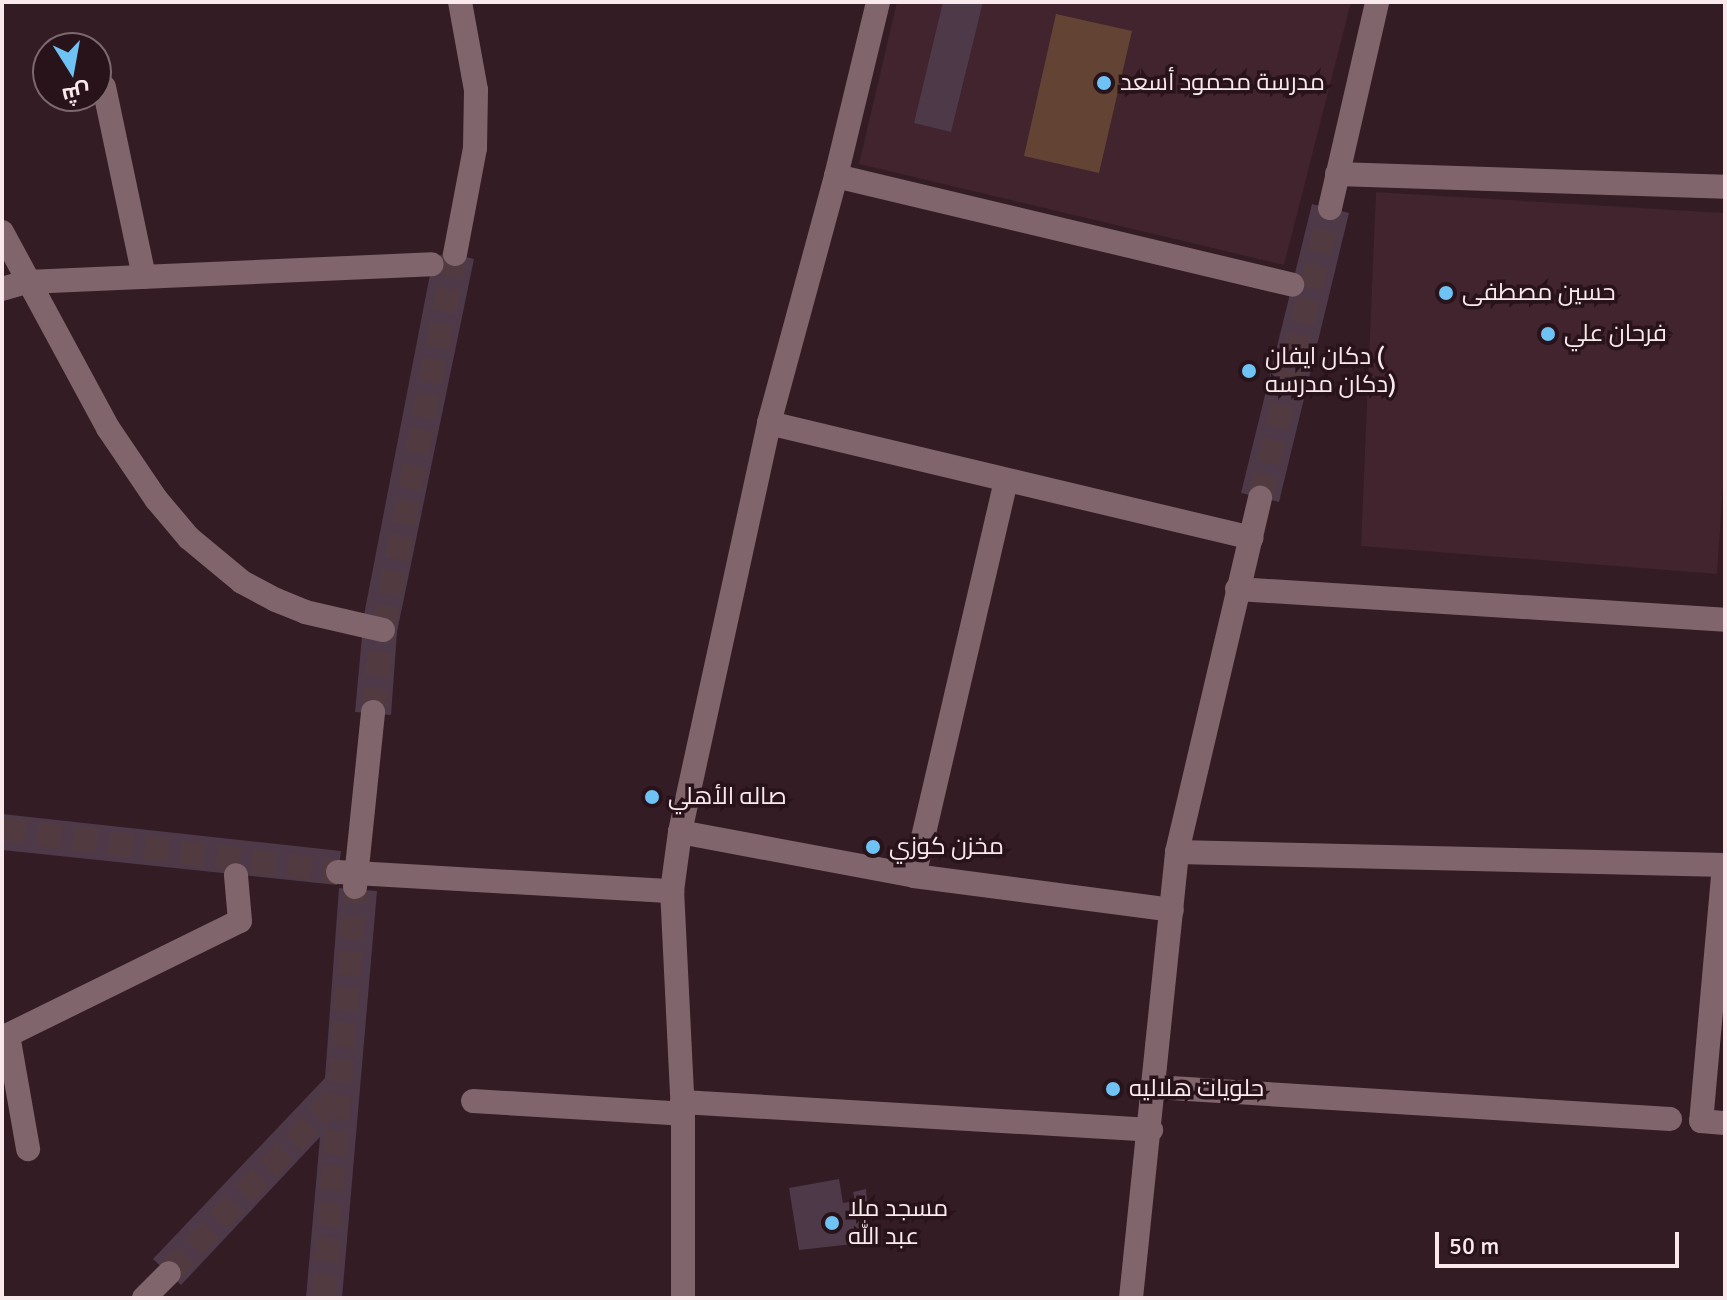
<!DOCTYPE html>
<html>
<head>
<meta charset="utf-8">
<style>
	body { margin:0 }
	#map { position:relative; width:1727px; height:1300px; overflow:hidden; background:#331c23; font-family:Signika,Cairo,sans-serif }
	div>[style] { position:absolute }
	.built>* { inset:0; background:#41242d }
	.green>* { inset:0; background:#634434 }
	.building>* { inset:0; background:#4d3948 }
	.minor-tunnel>* { height:24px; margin-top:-12px; transform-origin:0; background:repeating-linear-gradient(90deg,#513b41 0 24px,transparent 0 36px) }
	.minor>* { height:24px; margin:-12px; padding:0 12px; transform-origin:12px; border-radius:12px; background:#81656d }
	.dots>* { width:22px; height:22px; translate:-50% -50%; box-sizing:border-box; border:4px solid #29131a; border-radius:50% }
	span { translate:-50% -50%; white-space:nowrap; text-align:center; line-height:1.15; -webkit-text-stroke:7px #29131a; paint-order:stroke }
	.poi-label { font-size:24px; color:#f9e9ed }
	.left { translate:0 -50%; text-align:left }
	.frame { position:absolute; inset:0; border:4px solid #f9e9ed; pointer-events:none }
	.north { position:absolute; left:32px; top:32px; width:80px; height:80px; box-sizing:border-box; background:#29131a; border:2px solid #7c696e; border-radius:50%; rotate:169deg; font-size:22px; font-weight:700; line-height:32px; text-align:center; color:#f9e9ed }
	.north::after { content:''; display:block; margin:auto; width:28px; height:36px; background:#6fc2f4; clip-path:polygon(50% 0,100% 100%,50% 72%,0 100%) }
	.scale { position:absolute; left:1435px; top:1232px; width:244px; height:36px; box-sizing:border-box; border:4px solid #f9e9ed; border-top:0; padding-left:10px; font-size:24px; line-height:28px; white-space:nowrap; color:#f9e9ed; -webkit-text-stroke:6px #29131a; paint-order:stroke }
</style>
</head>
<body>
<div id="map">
	<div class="built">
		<div style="clip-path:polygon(897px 2px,1351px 2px,1284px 265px,859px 164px)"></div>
		<div style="clip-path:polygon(1376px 192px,1725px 213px,1725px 455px,1717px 574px,1361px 546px)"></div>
	</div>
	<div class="green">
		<div style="clip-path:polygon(1056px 14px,1132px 31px,1099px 173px,1024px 156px)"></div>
	</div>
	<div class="building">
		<div style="clip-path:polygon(943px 2px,983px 2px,951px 132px,914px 123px)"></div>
		<div style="clip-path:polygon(1312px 204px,1349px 213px,1279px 502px,1241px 493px)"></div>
		<div style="clip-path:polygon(455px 254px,474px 259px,397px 632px,391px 715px,355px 712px,364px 615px,432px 264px,441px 255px)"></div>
		<div style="clip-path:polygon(2px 814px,341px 851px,337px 885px,2px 850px)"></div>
		<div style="clip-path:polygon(339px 888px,377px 891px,342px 1298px,306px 1298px,320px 1137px,181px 1285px,153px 1259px,325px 1078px)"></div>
		<div style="clip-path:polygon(839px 1179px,843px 1203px,855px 1201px,853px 1192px,866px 1189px,871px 1242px,799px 1250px,789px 1188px)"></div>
	</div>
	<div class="minor-tunnel">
		<div style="left:1260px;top:498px;width:298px;rotate:-76.4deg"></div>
		<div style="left:373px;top:712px;width:83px;rotate:-83deg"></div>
		<div style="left:383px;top:630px;width:383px;rotate:-79.2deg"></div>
		<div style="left:2px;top:829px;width:339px;rotate:7.3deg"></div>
		<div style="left:169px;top:1273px;width:248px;rotate:-46.5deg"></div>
		<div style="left:323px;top:1298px;width:410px;rotate:-85.5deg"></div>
	</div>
	<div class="minor">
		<div style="left:104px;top:87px;width:194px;rotate:78.1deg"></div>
		<div style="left:1337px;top:174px;width:388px;rotate:1.9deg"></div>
		<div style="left:836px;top:176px;width:469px;rotate:13.4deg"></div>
		<div style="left:1330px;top:208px;width:211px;rotate:-77.1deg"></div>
		<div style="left:2px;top:232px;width:223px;rotate:61.6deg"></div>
		<div style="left:108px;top:428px;width:86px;rotate:55.9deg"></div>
		<div style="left:156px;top:499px;width:51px;rotate:49.8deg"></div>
		<div style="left:189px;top:538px;width:69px;rotate:39.7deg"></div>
		<div style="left:242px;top:582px;width:38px;rotate:28deg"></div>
		<div style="left:276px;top:600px;width:31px;rotate:22deg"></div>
		<div style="left:305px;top:612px;width:80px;rotate:13deg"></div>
		<div style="left:455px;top:254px;width:108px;rotate:-79.3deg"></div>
		<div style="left:475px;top:148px;width:58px;rotate:-89deg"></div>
		<div style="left:476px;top:90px;width:89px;rotate:-100.3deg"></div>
		<div style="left:2px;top:289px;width:26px;rotate:-16deg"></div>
		<div style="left:27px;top:282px;width:405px;rotate:-2.5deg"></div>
		<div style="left:769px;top:423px;width:496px;rotate:13.4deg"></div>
		<div style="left:1237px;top:589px;width:489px;rotate:3.6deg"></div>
		<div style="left:680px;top:832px;width:238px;rotate:10.6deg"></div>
		<div style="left:914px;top:876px;width:260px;rotate:7.5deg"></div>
		<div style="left:1177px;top:852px;width:548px;rotate:1.36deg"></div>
		<div style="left:1724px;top:865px;width:257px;rotate:95.1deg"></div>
		<div style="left:1701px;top:1121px;width:24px;rotate:5deg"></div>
		<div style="left:338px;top:872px;width:335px;rotate:3.3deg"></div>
		<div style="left:914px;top:876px;width:406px;rotate:-76.9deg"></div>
		<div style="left:355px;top:887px;width:176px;rotate:-84.1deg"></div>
		<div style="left:8px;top:1035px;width:116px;rotate:80deg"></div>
		<div style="left:2px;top:1038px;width:265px;rotate:-26.2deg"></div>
		<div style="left:240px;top:921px;width:46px;rotate:-95deg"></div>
		<div style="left:1155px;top:1087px;width:516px;rotate:3.56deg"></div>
		<div style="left:473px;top:1101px;width:210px;rotate:3.5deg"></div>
		<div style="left:682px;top:1102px;width:470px;rotate:3.4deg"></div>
		<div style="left:144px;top:1298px;width:35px;rotate:-45deg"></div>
		<div style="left:683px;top:1298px;width:184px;rotate:-90deg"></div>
		<div style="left:683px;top:1114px;width:223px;rotate:-92.8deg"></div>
		<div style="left:672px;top:891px;width:60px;rotate:-82.3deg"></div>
		<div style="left:680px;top:832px;width:419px;rotate:-77.7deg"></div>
		<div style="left:769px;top:423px;width:256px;rotate:-74.8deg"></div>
		<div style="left:836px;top:176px;width:179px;rotate:-76.4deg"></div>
		<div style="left:1131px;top:1298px;width:448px;rotate:-84.1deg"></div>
		<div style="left:1177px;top:852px;width:364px;rotate:-76.8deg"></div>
	</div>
	<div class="dots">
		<div style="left:1104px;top:83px;background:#6fc2f4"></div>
		<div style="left:1446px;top:293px;background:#6fc2f4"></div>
		<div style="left:1548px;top:334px;background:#6fc2f4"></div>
		<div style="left:1249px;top:371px;background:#6fc2f4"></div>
		<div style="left:652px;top:797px;background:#6fc2f4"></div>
		<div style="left:873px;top:847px;background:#6fc2f4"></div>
		<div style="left:1113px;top:1089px;background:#6fc2f4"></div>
		<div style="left:832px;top:1223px;background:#6fc2f4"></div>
	</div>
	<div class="poi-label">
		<span class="left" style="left:1120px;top:83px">مدرسة محمود أسعد</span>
		<span class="left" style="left:1462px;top:293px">حسين مصطفى</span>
		<span class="left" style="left:1564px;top:334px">فرحان علي</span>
		<span class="left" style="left:1265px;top:371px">دكان ايفان (<br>دكان مدرسه)</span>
		<span class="left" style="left:668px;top:797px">صاله الأهلي</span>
		<span class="left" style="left:889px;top:847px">مخزن كوزي</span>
		<span class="left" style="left:1129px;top:1089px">حلويات هلاليه</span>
		<span class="left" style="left:848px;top:1223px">مسجد ملا<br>عبد الله</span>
	</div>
	<div class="frame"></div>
	<div class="north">ش</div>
	<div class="scale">50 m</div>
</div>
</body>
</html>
